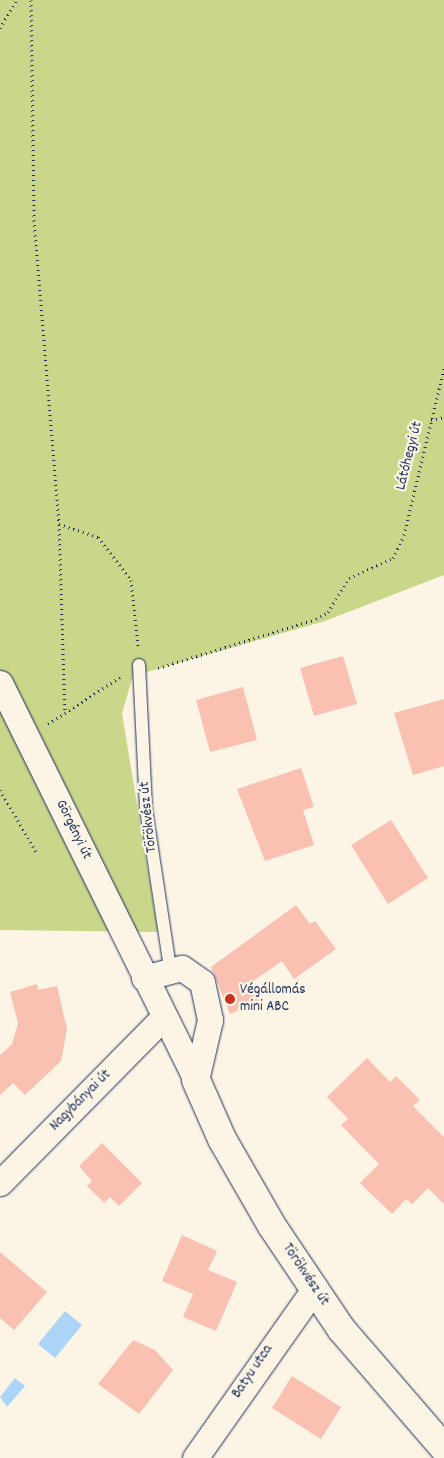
<!DOCTYPE html>
<html>
<head>
<meta charset="utf-8">
<style>
	body { margin:0 }
	#map { position:relative; width:444px; height:1458px; overflow:hidden; background:#fcf5e5; font-family:Dekko,sans-serif }
	div>[style] { position:absolute }
	.green>* { inset:0; background:#cad78b }
	.water>* { inset:0; background:#abd4f6 }
	.building>* { inset:0; background:#fac1b2 }
	.path>* { height:3px; margin-top:-1.5px; transform-origin:0; background:repeating-linear-gradient(90deg,#1b2f5e 0 1px,transparent 0 5px) }
	.roads { filter:drop-shadow(0 0 1px #1b2f5e) drop-shadow(0 0 1px #1b2f5e) }
	.service>* { height:12px; margin:-6px; padding:0 6px; transform-origin:6px; border-radius:6px; background:#fcf5e5 }
	.minor>* { height:25px; margin:-12.5px; padding:0 12.5px; transform-origin:12.5px; border-radius:12.5px; background:#fcf5e5 }
	.tertiary>* { height:28px; margin:-14px; padding:0 14px; transform-origin:14px; border-radius:14px; background:#fcf5e5 }
	.dots>* { width:14px; height:14px; translate:-50% -50%; box-sizing:border-box; border:2px solid #fcf5e5; border-radius:50% }
	span { translate:-50% -50%; white-space:nowrap; text-align:center; line-height:1.15; -webkit-text-stroke:4.5px #fcf5e5; paint-order:stroke }
	.street-label { font-size:15px; color:#1b2f5e }
	.poi-label { font-size:15px; color:#1b2f5e }
	.left { translate:0 -50%; text-align:left }
</style>
</head>
<body>
<div id="map">
	<div class="green">
		<div style="clip-path:polygon(0 0,444px 0,444px 575px,325px 621px,133px 676px,122px 713px,158px 932px,0 930px)"></div>
	</div>
	<div class="water">
		<div style="clip-path:polygon(65px 1311px,82px 1325px,55px 1358px,38px 1344px)"></div>
		<div style="clip-path:polygon(15px 1378px,25px 1386px,7px 1407px,0 1397px)"></div>
	</div>
	<div class="building">
		<div style="clip-path:polygon(343px 656px,357px 704px,314px 716px,300px 668px)"></div>
		<div style="clip-path:polygon(243px 687px,257px 740px,210px 752px,196px 700px)"></div>
		<div style="clip-path:polygon(444px 699px,444px 766px,413px 775px,394px 713px)"></div>
		<div style="clip-path:polygon(301px 768px,314px 807px,303px 810px,314px 845px,265px 861px,237px 789px)"></div>
		<div style="clip-path:polygon(391px 820px,428px 878px,388px 904px,351px 845px)"></div>
		<div style="clip-path:polygon(296px 905px,310px 924px,315px 921px,336px 949px,294px 979px,282px 961px,252px 982px,260px 1001px,230px 1014px,211px 967px)"></div>
		<div style="clip-path:polygon(37px 984px,38px 990px,57px 986px,67px 1029px,61px 1061px,25px 1095px,13px 1083px,0 1095px,0 1055px,12px 1044px,18px 1023px,10px 992px)"></div>
		<div style="clip-path:polygon(367px 1058px,390px 1082px,396px 1076px,420px 1100px,413px 1106px,444px 1137px,444px 1204px,428px 1188px,412px 1204px,406px 1199px,392px 1214px,360px 1183px,379px 1164px,341px 1125px,348px 1119px,327px 1097px)"></div>
		<div style="clip-path:polygon(102px 1143px,142px 1183px,119px 1206px,110px 1197px,104px 1203px,87px 1186px,92px 1181px,79px 1166px)"></div>
		<div style="clip-path:polygon(182px 1235px,217px 1251px,208px 1270px,237px 1282px,216px 1331px,183px 1317px,193px 1294px,162px 1281px)"></div>
		<div style="clip-path:polygon(0 1252px,47px 1292px,14px 1330px,0 1318px)"></div>
		<div style="clip-path:polygon(133px 1340px,155px 1350px,173px 1370px,139px 1414px,98px 1384px)"></div>
		<div style="clip-path:polygon(292px 1376px,341px 1407px,321px 1439px,272px 1408px)"></div>
	</div>
	<div class="path">
		<div style="left:31px;top:0;width:220px;rotate:89.2deg"></div>
		<div style="left:34px;top:220px;width:305px;rotate:85.3deg"></div>
		<div style="left:59px;top:524px;width:186px;rotate:88.2deg"></div>
		<div style="left:0;top:28px;width:33px;rotate:-59deg"></div>
		<div style="left:431px;top:420px;width:13px;rotate:-13deg"></div>
		<div style="left:59px;top:524px;width:41px;rotate:18.4deg"></div>
		<div style="left:98px;top:537px;width:54px;rotate:52.5deg"></div>
		<div style="left:131px;top:580px;width:66px;rotate:83.9deg"></div>
		<div style="left:158px;top:668px;width:165px;rotate:-17.2deg"></div>
		<div style="left:316px;top:619px;width:14px;rotate:-30deg"></div>
		<div style="left:328px;top:612px;width:40px;rotate:-58deg"></div>
		<div style="left:349px;top:578px;width:48px;rotate:-24.4deg"></div>
		<div style="left:393px;top:558px;width:25px;rotate:-64deg"></div>
		<div style="left:404px;top:535px;width:171px;rotate:-76.5deg"></div>
		<div style="left:48px;top:724px;width:86px;rotate:-33.1deg"></div>
		<div style="left:0;top:790px;width:73px;rotate:59.6deg"></div>
	</div>
	<div class="roads">
		<div class="service">
			<div style="left:139px;top:665px;width:144px;rotate:87.2deg"></div>
			<div style="left:146px;top:809px;width:161px;rotate:81.4deg"></div>
		</div>
		<div class="minor">
			<div style="left:0;top:683px;width:443px;rotate:63.7deg"></div>
			<div style="left:144px;top:978px;width:39px;rotate:-15deg"></div>
			<div style="left:182px;top:968px;width:24px;rotate:35deg"></div>
			<div style="left:202px;top:982px;width:39px;rotate:78deg"></div>
			<div style="left:210px;top:1020px;width:62px;rotate:103.1deg"></div>
			<div style="left:0;top:1183px;width:231px;rotate:-45.4deg"></div>
			<div style="left:195px;top:1458px;width:208px;rotate:-54.8deg"></div>
		</div>
		<div class="tertiary">
			<div style="left:196px;top:1080px;width:64px;rotate:66.2deg"></div>
			<div style="left:222px;top:1139px;width:100px;rotate:60.1deg"></div>
			<div style="left:272px;top:1226px;width:125px;rotate:56.1deg"></div>
			<div style="left:342px;top:1330px;width:156px;rotate:49.2deg"></div>
		</div>
	</div>
	<div class="dots">
		<div style="left:230px;top:999px;background:#c8321e"></div>
	</div>
	<div class="street-label">
		<span style="left:410px;top:456px;rotate:-76deg">Látóhegyi út</span>
		<span style="left:149px;top:817px;rotate:-96deg">Törökvész út</span>
		<span style="left:73px;top:830px;rotate:64deg">Görgényi út</span>
		<span style="left:81px;top:1101px;rotate:-45deg">Nagybányai út</span>
		<span style="left:305px;top:1275px;rotate:56deg">Törökvész út</span>
		<span style="left:253px;top:1372px;rotate:-56deg">Batyu utca</span>
	</div>
	<div class="poi-label">
		<span class="left" style="left:240px;top:999px">Végállomás<br>mini ABC</span>
	</div>
</div>
</body>
</html>
